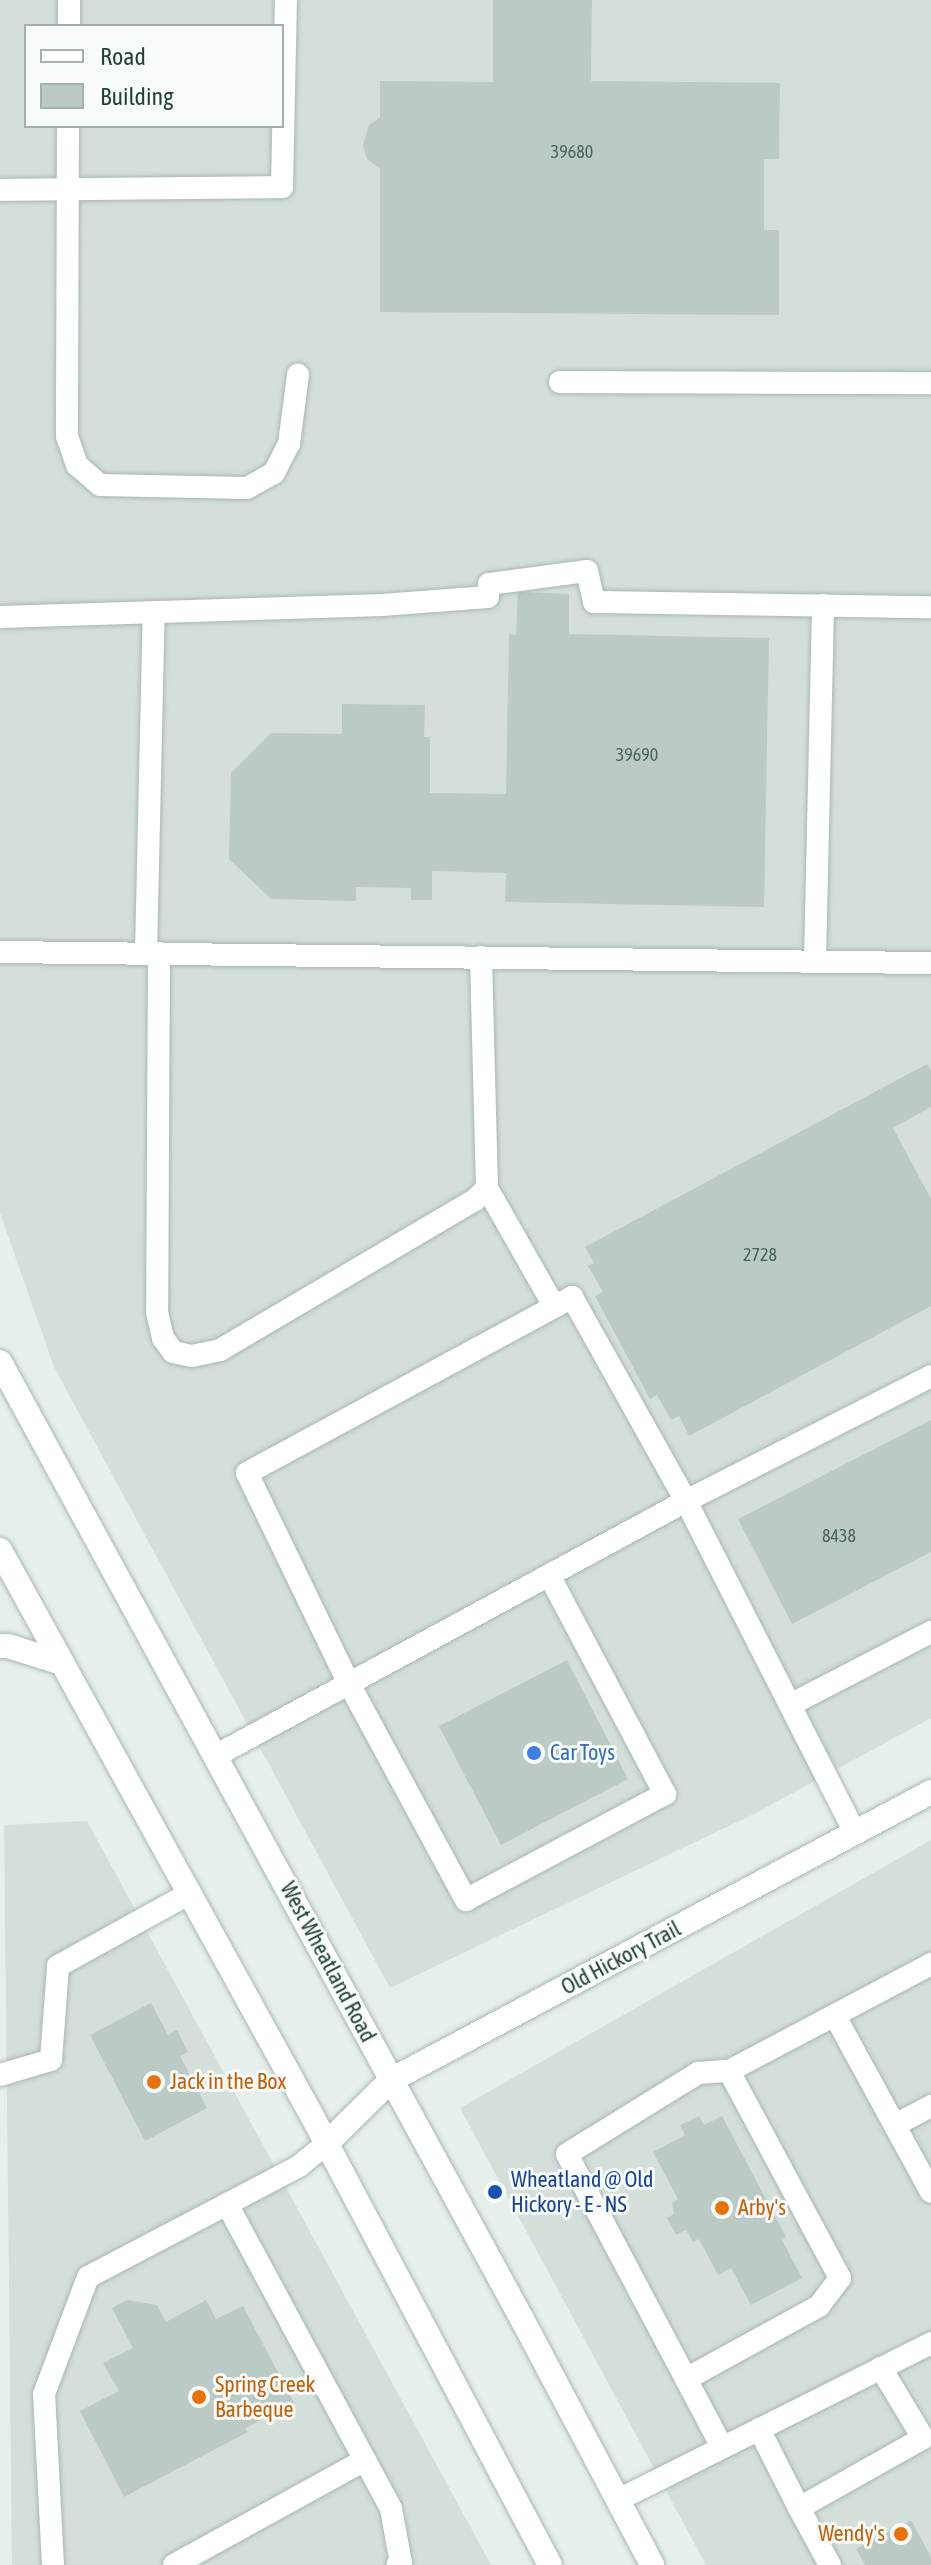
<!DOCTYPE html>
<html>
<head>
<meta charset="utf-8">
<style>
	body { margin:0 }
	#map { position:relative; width:931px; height:2565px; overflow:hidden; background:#e6efeb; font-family:"Asap Condensed",sans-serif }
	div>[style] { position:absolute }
	.built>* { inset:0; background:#d4dfda }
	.building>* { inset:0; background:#bbcac4 }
	.roads { filter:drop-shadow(0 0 2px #a8b8b2) drop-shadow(0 0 2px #a8b8b2) }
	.service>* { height:22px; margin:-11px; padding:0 11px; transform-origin:11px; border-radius:11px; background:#fff }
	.tertiary>* { height:24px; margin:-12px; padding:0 12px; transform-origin:12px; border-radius:12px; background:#fff }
	.secondary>* { height:24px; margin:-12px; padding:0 12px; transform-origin:12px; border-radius:12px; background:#fff }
	.dots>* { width:22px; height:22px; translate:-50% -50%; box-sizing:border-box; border:4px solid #f7fbf9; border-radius:50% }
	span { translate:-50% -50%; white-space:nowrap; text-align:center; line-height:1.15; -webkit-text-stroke:6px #f7fbf9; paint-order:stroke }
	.number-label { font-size:18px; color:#4a645c }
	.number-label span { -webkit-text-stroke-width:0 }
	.shop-label { font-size:22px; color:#366cbe }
	.left { translate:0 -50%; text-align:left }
	.street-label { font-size:22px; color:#24423a }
	.food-label { font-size:22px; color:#c56008 }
	.right { translate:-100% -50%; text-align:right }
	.transit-label { font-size:22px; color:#164399 }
	.legend { position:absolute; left:24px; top:24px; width:260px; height:104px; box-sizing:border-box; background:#f7fbf9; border:2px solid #a3b1ad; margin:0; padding:10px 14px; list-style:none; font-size:24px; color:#24423a }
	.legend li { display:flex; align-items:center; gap:16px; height:40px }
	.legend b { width:40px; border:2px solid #a3b1ad }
</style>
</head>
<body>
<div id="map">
	<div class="built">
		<div style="clip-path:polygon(evenodd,0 0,931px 0,931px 1718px,756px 1813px,390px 1988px,54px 1367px,0 1213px,0 0,26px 26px,282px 26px,282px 126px,26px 126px,26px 26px)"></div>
		<div style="clip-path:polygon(87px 1821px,491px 2565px,12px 2565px,4px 1825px)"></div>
		<div style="clip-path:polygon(931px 1840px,931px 2565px,706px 2565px,460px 2108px)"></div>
	</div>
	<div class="building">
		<div style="clip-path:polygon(493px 0,592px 0,591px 81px,780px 83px,779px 159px,764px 159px,764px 230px,779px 230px,779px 315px,380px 312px,380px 169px,367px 159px,363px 145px,369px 125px,380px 118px,380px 81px,493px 82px)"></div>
		<div style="clip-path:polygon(518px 592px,569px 594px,569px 634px,769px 638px,764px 907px,505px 902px,506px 873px,432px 871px,432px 900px,411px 900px,411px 888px,356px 887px,356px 901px,271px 899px,229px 859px,231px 773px,271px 733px,342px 734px,342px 704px,425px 705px,424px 737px,430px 737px,430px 793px,506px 794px,509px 634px,516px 635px)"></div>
		<div style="clip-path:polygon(927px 1064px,931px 1071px,931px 1107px,893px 1128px,931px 1199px,931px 1306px,689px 1436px,679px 1416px,671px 1420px,657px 1395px,650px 1399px,595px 1296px,603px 1292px,588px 1266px,594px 1263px,585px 1247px)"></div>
		<div style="clip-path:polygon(931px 1420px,931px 1552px,792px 1624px,738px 1519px)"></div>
		<div style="clip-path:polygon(567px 1660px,628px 1779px,501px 1845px,439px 1726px)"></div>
		<div style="clip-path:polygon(151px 2003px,168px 2035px,177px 2030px,188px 2052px,180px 2056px,207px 2108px,145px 2141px,90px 2035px)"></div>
		<div style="clip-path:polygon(699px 2116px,704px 2125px,722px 2116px,786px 2237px,782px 2240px,802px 2278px,751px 2305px,731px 2268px,718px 2275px,699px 2239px,693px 2242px,686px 2230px,676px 2235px,667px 2218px,674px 2214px,672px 2203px,678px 2199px,653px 2152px,685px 2135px,680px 2125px)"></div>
		<div style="clip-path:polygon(127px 2300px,157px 2305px,166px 2322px,206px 2300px,216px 2319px,243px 2306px,294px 2403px,246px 2428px,248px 2432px,124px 2497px,80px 2411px,119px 2391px,103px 2363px,133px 2348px,112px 2308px)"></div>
		<div style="clip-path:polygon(911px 2520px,931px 2557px,931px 2565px,865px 2565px,856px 2549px)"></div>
	</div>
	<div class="roads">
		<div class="service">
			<div style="left:69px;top:26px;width:26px;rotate:-90deg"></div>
			<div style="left:68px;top:126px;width:310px;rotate:90.2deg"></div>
			<div style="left:67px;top:436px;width:31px;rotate:71deg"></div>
			<div style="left:77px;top:465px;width:30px;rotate:41deg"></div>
			<div style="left:100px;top:485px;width:147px;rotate:1.2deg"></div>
			<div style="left:247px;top:488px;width:31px;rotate:-29deg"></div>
			<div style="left:274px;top:473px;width:33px;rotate:-63deg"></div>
			<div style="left:289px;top:444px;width:70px;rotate:-82.6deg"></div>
			<div style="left:0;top:190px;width:282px;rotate:-0.6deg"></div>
			<div style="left:282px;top:187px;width:187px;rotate:-88.8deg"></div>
			<div style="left:560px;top:382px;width:371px;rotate:0.2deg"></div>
			<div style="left:0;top:617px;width:382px;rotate:-1.8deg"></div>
			<div style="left:382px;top:605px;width:106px;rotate:-4.3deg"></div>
			<div style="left:488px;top:597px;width:13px;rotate:-86deg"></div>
			<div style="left:489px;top:584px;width:99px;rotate:-7.6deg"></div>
			<div style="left:587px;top:571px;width:32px;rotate:77deg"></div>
			<div style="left:594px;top:602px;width:337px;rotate:0.9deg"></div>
			<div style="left:0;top:952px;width:931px;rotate:0.68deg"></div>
			<div style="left:146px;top:953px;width:341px;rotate:-88.7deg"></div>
			<div style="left:159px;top:953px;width:359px;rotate:90.3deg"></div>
			<div style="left:157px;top:1312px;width:27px;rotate:77deg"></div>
			<div style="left:163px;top:1338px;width:17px;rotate:54deg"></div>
			<div style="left:173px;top:1352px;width:19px;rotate:12deg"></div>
			<div style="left:192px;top:1356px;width:29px;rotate:-12deg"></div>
			<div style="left:220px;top:1350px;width:296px;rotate:-30.5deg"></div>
			<div style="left:475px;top:1200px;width:17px;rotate:-45deg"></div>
			<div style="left:487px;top:1188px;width:231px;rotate:-91.5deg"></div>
			<div style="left:815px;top:960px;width:355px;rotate:-88.7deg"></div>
			<div style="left:487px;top:1188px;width:136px;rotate:60.4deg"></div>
			<div style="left:549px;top:1575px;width:248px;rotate:62.1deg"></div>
			<div style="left:665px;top:1794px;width:225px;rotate:152deg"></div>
			<div style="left:466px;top:1900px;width:246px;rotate:-118.4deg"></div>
			<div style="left:349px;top:1684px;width:234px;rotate:-115.8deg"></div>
			<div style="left:247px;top:1473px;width:370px;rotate:-28.4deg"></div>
			<div style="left:572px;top:1297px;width:234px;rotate:60.8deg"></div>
			<div style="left:686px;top:1501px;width:275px;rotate:-27deg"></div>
			<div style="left:790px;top:1705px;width:159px;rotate:-27.4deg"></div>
			<div style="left:217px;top:1755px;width:533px;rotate:-28.44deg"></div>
			<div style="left:686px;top:1501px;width:373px;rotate:63deg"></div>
			<div style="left:835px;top:2016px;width:200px;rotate:61.4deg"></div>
			<div style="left:0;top:2075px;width:53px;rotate:-16.4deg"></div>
			<div style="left:51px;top:2060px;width:94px;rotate:-85.7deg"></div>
			<div style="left:58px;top:1966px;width:151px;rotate:-28.9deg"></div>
			<div style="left:895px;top:2125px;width:41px;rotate:-27.8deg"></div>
			<div style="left:227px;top:2204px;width:346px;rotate:61.7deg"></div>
			<div style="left:391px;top:2509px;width:55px;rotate:79.5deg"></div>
			<div style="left:401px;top:2563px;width:4px;rotate:153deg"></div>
			<div style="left:686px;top:2379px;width:152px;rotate:-28.8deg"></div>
			<div style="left:819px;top:2306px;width:35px;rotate:-53deg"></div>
			<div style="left:840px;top:2278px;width:235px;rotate:-118.2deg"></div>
			<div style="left:759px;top:2429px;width:89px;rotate:63.1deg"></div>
			<div style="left:799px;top:2508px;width:142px;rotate:-29.4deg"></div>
			<div style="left:923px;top:2438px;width:82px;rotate:-121deg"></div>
			<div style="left:722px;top:2447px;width:331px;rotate:-117.9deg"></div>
			<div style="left:567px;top:2154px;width:154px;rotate:-31.7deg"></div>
			<div style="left:698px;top:2073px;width:31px;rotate:-4deg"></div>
			<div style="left:729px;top:2071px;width:229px;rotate:-27.9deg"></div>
			<div style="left:618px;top:2500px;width:350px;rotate:-26.6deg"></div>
			<div style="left:799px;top:2508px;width:65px;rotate:61.5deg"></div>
			<div style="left:53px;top:2565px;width:171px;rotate:-93deg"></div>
			<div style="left:44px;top:2394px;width:125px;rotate:-69.4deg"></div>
			<div style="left:88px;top:2277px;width:238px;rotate:-27.7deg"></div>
			<div style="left:299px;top:2166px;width:35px;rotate:-39deg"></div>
			<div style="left:174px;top:2565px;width:218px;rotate:-28.8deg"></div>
		</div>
		<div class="tertiary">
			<div style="left:326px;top:2144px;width:91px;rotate:-44.6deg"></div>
			<div style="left:391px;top:2080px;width:612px;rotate:-28.07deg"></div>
		</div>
		<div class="secondary">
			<div style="left:0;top:1362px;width:1090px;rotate:61.39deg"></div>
			<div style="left:522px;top:2319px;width:278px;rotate:62.1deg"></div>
			<div style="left:0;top:1550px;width:644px;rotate:61.13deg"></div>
			<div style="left:311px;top:2114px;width:510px;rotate:62.08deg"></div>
			<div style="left:0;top:1646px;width:8px"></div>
			<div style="left:8px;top:1646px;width:57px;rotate:17.5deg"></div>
		</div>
	</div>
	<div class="dots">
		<div style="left:534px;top:1753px;background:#3f7fe0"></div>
		<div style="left:154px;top:2082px;background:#e8710a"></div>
		<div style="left:495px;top:2192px;background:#1a4fb4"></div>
		<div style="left:722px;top:2208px;background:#e8710a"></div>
		<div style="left:199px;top:2397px;background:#e8710a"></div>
		<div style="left:901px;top:2534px;background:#e8710a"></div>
	</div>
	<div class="number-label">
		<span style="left:572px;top:152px">39680</span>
		<span style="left:637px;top:755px">39690</span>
		<span style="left:760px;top:1255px">2728</span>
		<span style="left:839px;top:1536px">8438</span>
	</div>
	<div class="shop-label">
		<span class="left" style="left:550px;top:1753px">Car Toys</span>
	</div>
	<div class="street-label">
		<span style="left:621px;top:1958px;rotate:-28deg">Old Hickory Trail</span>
		<span style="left:328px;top:1962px;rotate:62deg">West Wheatland Road</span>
	</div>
	<div class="food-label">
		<span class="left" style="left:170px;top:2082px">Jack in the Box</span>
		<span class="left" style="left:738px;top:2208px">Arby's</span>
		<span class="left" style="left:215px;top:2397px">Spring Creek<br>Barbeque</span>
		<span class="right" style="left:885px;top:2534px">Wendy's</span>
	</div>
	<div class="transit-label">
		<span class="left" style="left:511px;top:2192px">Wheatland @ Old<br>Hickory - E - NS</span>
	</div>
	<ul class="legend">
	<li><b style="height:10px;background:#fff"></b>Road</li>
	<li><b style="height:22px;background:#bbcac4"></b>Building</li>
	</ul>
</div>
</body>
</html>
